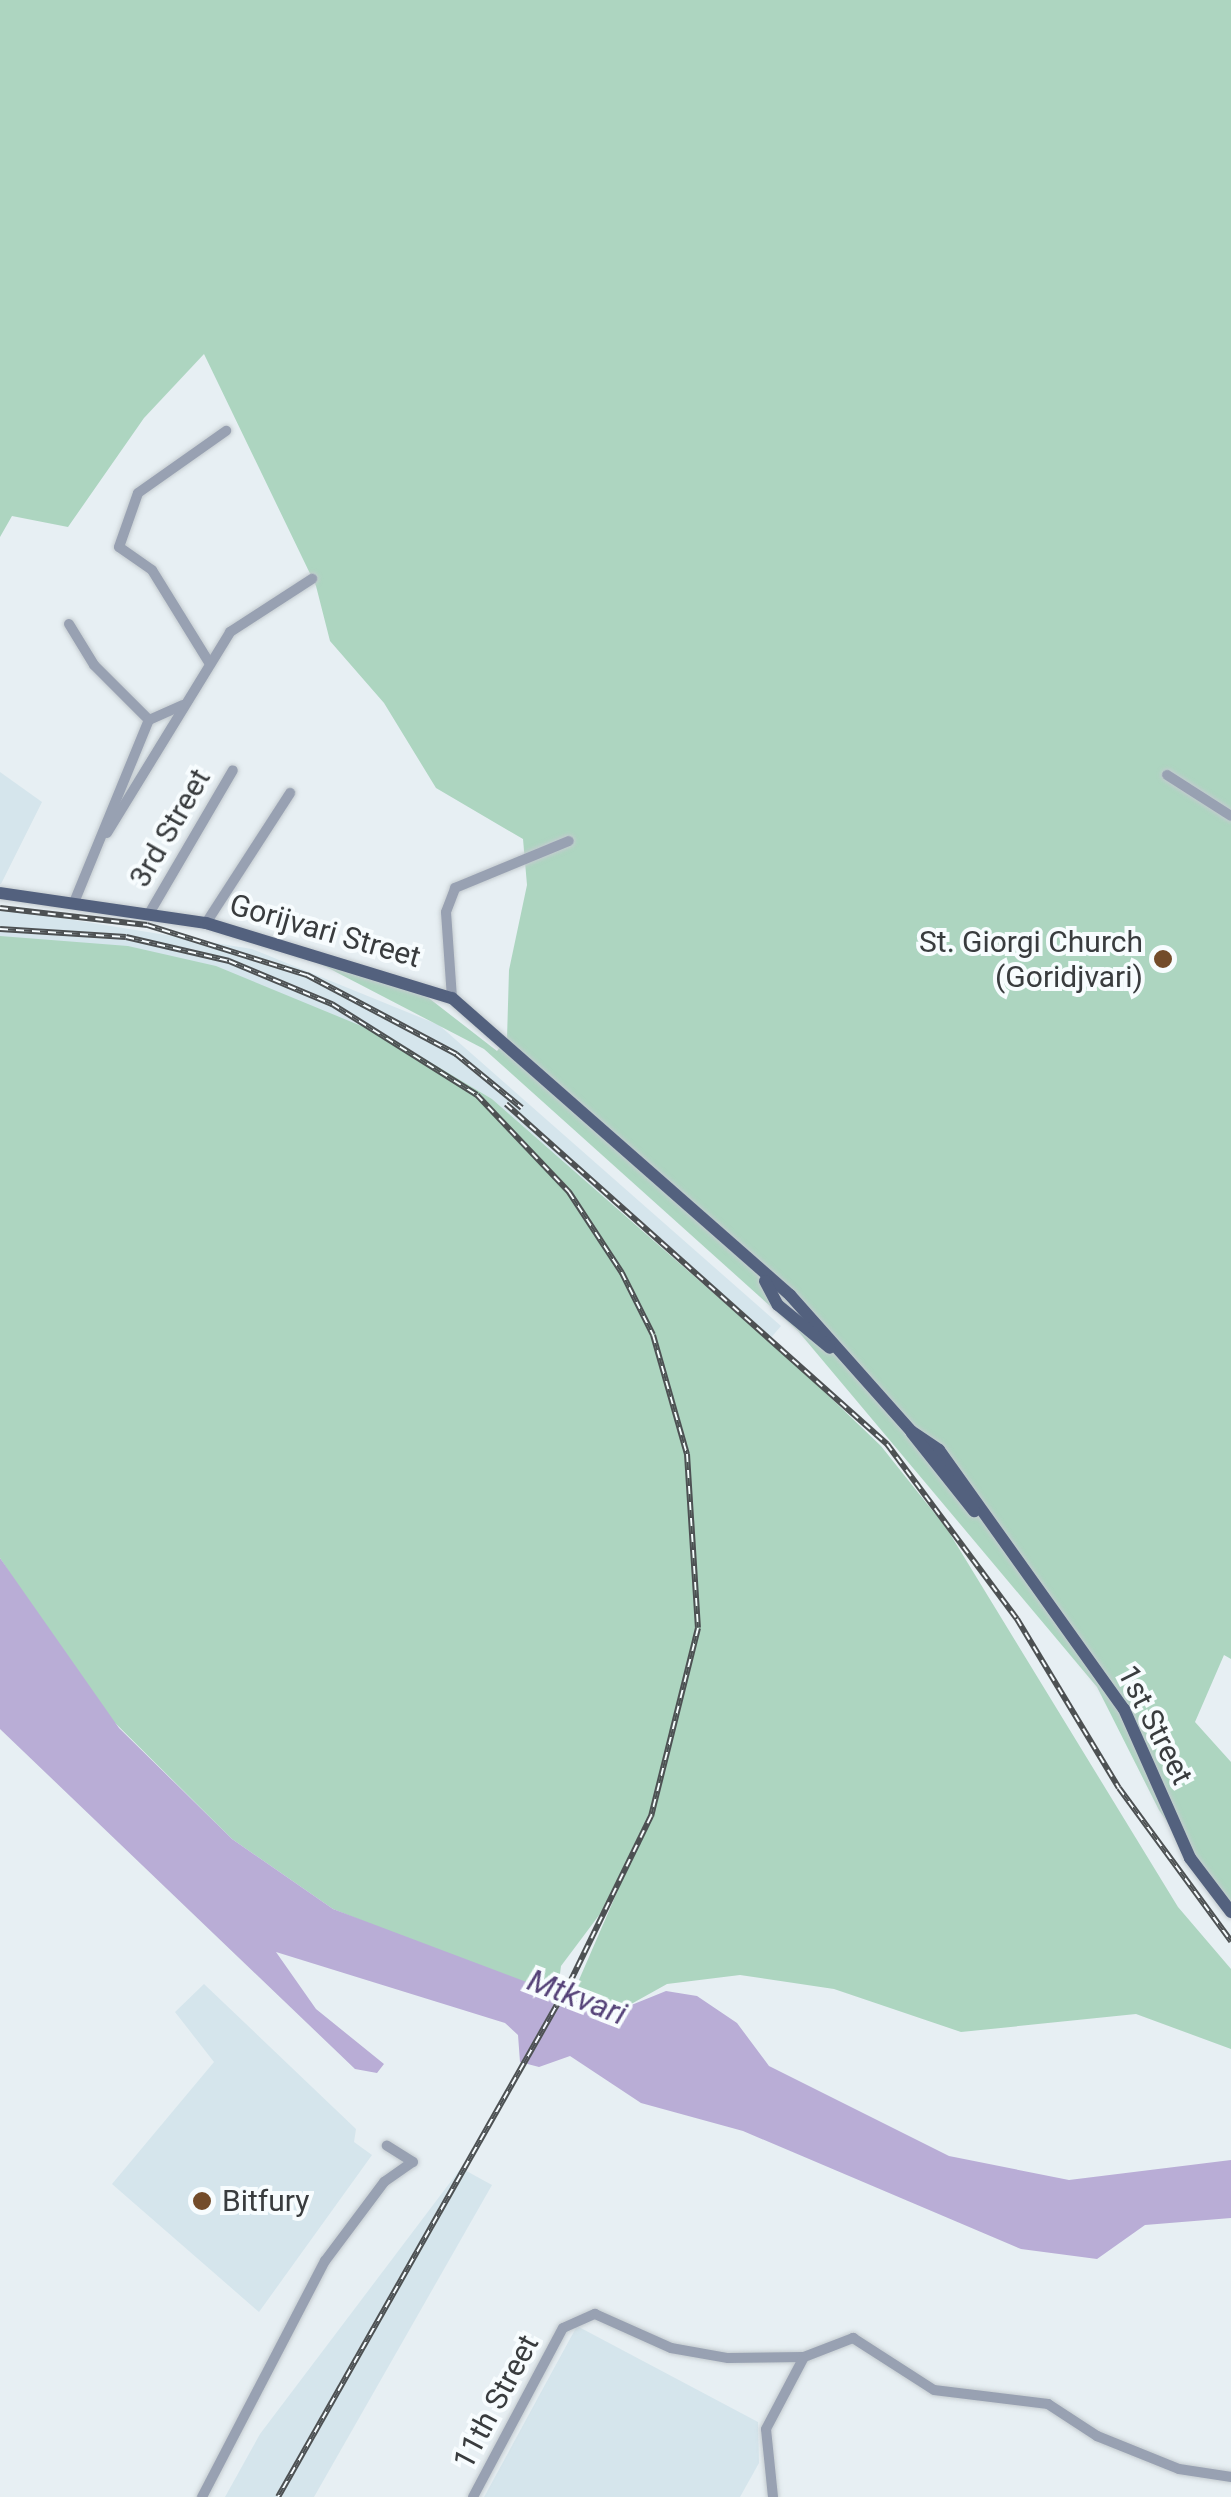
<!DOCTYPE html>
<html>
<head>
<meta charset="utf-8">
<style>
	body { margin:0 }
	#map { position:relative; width:1231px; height:2497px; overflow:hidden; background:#e7eff3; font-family:Roboto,sans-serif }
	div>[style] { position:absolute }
	.built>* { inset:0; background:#d5e5ec }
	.green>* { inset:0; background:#add5c0 }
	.water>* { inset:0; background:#b9add6 }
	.roads { filter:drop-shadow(0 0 2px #c4cbcf) drop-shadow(0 0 2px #c4cbcf) }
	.minor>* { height:10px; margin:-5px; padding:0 5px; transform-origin:5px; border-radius:5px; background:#98a1b2 }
	.major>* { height:12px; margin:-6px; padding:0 6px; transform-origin:6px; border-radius:6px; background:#53617e }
	.rail>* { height:6px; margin-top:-3px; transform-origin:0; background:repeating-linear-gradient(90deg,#f7fcfe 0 8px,#4d5153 0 16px); box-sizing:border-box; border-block:2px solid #4d5153 }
	.dots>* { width:28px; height:28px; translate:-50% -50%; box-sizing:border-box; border:5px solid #f7fcfe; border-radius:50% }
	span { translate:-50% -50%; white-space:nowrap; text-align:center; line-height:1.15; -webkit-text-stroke:8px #f7fcfe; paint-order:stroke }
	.street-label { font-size:30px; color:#393c3e }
	.poi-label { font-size:30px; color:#393c3e }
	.right { translate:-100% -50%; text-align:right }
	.left { translate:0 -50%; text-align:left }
	.water-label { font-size:32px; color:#554278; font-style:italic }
</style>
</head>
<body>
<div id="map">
	<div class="built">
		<div style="clip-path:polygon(0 772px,42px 802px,1px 884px,0 884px)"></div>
		<div style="clip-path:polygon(0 908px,252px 949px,439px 1025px,781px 1326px,769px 1340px,492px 1099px,389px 1038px,0 941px)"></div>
		<div style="clip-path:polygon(204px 1984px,356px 2129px,354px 2142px,372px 2155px,259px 2312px,112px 2184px,214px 2062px,175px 2012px)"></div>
		<div style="clip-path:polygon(461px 2168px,492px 2185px,314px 2497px,225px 2497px,260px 2434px)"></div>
		<div style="clip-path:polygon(577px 2326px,758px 2422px,759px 2463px,740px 2497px,484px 2497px)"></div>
	</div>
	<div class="green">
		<div style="clip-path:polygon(0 0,1231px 0,1231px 1659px,1224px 1655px,1195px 1722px,1231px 1762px,1231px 1917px,1159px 1810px,1097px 1687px,798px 1331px,484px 1049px,311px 959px,421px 992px,497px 1051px,507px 1039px,509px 970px,527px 885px,523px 839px,436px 788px,384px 703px,330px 641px,316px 586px,204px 354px,144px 418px,68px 527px,12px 516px,0 537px)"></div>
		<div style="clip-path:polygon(0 936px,128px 946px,216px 966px,388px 1037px,492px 1099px,808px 1376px,881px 1446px,947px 1529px,1178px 1907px,1231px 1969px,1231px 2049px,1136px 2014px,961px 2032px,834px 1989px,740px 1975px,667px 1984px,624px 2008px,590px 2006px,572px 1996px,618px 1890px,561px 1966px,558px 1989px,509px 1980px,333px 1909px,232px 1839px,91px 1699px,0 1558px)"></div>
	</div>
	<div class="water">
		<div style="clip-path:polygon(0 1558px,119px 1728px,232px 1839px,333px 1909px,590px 2006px,624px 2008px,666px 1991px,697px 1996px,737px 2023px,769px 2066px,949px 2156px,1069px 2180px,1231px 2160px,1231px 2218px,1145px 2225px,1097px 2259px,1021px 2249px,743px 2131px,641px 2103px,570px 2056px,539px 2067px,520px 2062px,518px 2035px,505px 2023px,276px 1952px,316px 2009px,384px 2064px,377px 2073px,355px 2069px,0 1729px)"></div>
	</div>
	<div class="roads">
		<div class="minor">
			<div style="left:69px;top:624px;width:48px;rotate:58.6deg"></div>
			<div style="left:94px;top:665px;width:78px;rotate:45deg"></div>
			<div style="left:210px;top:664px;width:110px;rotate:-121.7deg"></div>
			<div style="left:152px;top:570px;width:40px;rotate:-145.1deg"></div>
			<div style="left:119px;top:547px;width:57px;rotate:-70.6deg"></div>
			<div style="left:138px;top:493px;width:108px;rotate:-35.2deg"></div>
			<div style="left:1167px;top:775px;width:76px;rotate:32.6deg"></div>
			<div style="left:107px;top:833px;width:236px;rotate:-58.5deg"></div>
			<div style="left:230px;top:632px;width:98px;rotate:-32.9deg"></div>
			<div style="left:75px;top:900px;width:195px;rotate:-67.7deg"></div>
			<div style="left:149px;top:720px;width:37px;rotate:-24deg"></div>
			<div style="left:150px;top:912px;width:164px;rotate:-59.7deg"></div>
			<div style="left:206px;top:923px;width:155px;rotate:-57.1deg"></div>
			<div style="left:452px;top:998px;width:86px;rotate:-94deg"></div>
			<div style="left:446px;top:912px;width:26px;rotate:-69deg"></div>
			<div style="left:455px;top:888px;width:123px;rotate:-22.4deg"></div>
			<div style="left:202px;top:2497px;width:266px;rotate:-62.5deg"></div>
			<div style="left:325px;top:2261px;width:99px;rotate:-53.2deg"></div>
			<div style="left:384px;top:2182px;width:35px;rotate:-35deg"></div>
			<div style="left:413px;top:2162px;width:31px;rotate:-148deg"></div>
			<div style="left:473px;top:2497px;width:191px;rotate:-62deg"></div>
			<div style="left:563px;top:2328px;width:35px;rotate:-24deg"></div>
			<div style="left:595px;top:2314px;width:83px;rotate:24.1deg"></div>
			<div style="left:671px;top:2348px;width:58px;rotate:10deg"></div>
			<div style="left:728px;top:2358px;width:76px;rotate:-0.8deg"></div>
			<div style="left:804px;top:2357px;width:53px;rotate:-21.2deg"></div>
			<div style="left:853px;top:2338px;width:96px;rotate:32.7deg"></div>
			<div style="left:934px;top:2390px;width:115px;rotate:7deg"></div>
			<div style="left:1048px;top:2404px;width:59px;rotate:33.1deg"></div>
			<div style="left:1097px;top:2436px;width:88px;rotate:21.9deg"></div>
			<div style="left:1179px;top:2469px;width:53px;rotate:8.7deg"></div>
			<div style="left:773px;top:2497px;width:68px;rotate:-95.9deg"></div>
			<div style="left:766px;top:2429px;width:81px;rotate:-62.2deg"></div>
		</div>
		<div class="major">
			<div style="left:0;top:893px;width:208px;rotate:8.3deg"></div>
			<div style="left:206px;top:923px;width:257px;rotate:17deg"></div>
			<div style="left:452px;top:998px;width:450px;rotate:41.3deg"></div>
			<div style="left:790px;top:1295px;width:182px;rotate:48.3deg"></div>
			<div style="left:911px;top:1431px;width:34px;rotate:34deg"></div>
			<div style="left:939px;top:1450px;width:318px;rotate:54.5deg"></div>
			<div style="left:1124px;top:1709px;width:163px;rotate:66.1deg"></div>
			<div style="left:1190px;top:1858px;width:68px;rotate:52.8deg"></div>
			<div style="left:765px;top:1281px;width:27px;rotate:62deg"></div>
			<div style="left:778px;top:1305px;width:67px;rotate:39.6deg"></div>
			<div style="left:912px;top:1433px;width:100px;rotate:51.5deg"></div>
		</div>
	</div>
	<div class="rail">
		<div style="left:0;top:908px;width:148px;rotate:6.6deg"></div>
		<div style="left:147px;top:925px;width:168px;rotate:17.4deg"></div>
		<div style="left:307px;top:975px;width:169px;rotate:27.9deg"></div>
		<div style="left:456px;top:1054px;width:85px;rotate:39.3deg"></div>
		<div style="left:0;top:929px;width:126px;rotate:3.6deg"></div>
		<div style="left:126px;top:937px;width:106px;rotate:13.1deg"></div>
		<div style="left:229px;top:961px;width:112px;rotate:22.7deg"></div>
		<div style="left:332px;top:1004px;width:171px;rotate:32.1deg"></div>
		<div style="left:477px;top:1095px;width:134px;rotate:46.5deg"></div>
		<div style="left:569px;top:1192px;width:97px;rotate:56.8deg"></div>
		<div style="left:622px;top:1273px;width:69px;rotate:63.4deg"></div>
		<div style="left:653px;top:1335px;width:124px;rotate:74.1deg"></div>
		<div style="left:687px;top:1454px;width:174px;rotate:86.4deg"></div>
		<div style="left:698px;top:1628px;width:194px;rotate:104deg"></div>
		<div style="left:651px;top:1816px;width:182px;rotate:116deg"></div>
		<div style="left:571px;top:1980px;width:594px;rotate:119.54deg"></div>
		<div style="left:506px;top:1104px;width:511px;rotate:41.75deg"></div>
		<div style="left:887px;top:1444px;width:218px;rotate:53.4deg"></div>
		<div style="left:1017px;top:1619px;width:197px;rotate:58.9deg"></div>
		<div style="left:1119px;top:1788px;width:190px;rotate:53.8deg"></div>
	</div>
	<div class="dots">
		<div style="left:1163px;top:959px;background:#734c2a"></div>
		<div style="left:202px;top:2201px;background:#734c2a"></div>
	</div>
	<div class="street-label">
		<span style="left:170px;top:828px;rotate:-60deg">3rd Street</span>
		<span style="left:325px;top:931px;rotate:16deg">Gorijvari Street</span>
		<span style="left:1155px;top:1725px;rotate:63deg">1st Street</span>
		<span style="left:496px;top:2402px;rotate:-62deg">11th Street</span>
	</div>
	<div class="poi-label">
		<span class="right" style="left:1143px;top:959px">St. Giorgi Church<br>(Goridjvari)</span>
		<span class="left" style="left:222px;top:2201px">Bitfury</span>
	</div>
	<div class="water-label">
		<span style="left:577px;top:1997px;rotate:21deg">Mtkvari</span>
	</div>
</div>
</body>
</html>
